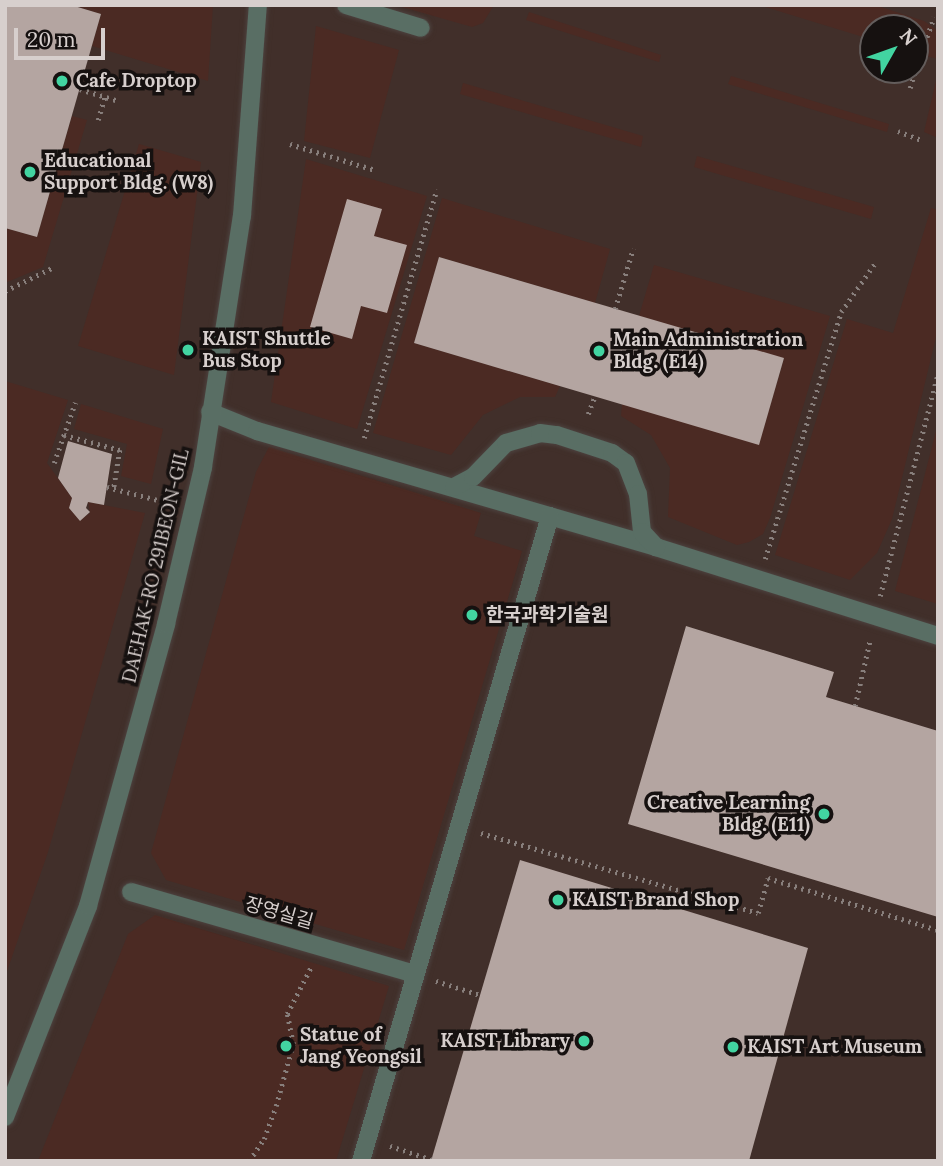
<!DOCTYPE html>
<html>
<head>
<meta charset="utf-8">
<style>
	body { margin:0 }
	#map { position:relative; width:943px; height:1166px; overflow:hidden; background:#322724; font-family:Lora,"Noto Sans KR",serif }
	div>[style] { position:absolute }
	.built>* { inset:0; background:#412f2a }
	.green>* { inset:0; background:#4b2a23 }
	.building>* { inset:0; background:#b4a5a1 }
	.path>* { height:4.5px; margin-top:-2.25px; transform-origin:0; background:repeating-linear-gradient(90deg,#887f7c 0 2px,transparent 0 7px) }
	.roads { filter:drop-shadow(0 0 2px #4c423f) drop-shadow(0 0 2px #4c423f) }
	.minor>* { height:18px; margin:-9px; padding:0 9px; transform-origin:9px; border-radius:9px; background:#596e64 }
	.dots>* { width:19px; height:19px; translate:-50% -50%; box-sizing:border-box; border:4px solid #161110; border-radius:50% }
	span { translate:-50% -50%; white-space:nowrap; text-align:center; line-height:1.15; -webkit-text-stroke:7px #161110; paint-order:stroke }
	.poi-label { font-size:19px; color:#d7cfcd; font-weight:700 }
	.left { translate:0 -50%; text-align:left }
	.right { translate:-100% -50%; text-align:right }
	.street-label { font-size:19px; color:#d7cfcd }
	.frame { position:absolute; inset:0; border:7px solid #d7cfcd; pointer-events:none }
	.north { position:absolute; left:859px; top:14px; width:70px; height:70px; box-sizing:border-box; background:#161110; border:2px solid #635d5c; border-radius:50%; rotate:50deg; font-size:19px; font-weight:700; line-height:28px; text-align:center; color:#d7cfcd }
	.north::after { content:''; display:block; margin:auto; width:24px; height:32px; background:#42d4a1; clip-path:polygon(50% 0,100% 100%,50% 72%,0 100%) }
	.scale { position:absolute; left:14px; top:28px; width:91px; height:32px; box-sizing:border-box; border:4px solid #d7cfcd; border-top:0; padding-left:9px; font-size:21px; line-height:24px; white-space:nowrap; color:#d7cfcd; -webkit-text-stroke:5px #161110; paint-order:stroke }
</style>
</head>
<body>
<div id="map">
	<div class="built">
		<div style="clip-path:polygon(evenodd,5px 5px,938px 5px,938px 1161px,5px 1161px,5px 5px,873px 28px,915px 28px,915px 70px,873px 70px,873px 28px)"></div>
	</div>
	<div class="green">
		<div style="clip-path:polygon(71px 5px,213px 5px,208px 81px,92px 46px,101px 14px)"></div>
		<div style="clip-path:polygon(395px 5px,494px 5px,483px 23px,472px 27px)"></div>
		<div style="clip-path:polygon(759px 5px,875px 5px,924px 21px,938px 31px,938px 59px,915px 53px,915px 28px,873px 28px,873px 40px)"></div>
		<div style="clip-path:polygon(529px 12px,661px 55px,659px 62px,526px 20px)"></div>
		<div style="clip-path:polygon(316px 26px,399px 50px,370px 158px,304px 141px)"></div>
		<div style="clip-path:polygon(938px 72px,938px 138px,924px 132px)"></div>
		<div style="clip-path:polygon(731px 76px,889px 124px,887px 132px,728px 84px)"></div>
		<div style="clip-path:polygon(463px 83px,643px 136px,641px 147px,460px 94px)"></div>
		<div style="clip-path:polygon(72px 116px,87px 120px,43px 267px,5px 283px,5px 228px,37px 237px)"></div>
		<div style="clip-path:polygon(139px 144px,201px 162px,174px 375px,78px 346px)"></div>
		<div style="clip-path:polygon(697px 156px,874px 207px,871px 219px,694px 167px)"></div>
		<div style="clip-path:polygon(306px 159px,427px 196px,357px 429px,271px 402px)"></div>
		<div style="clip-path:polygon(442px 198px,610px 249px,595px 303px,439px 257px,414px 343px,560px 386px,555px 397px,520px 397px,483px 415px,451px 455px,373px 433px)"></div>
		<div style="clip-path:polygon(931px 208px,938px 210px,938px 329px,892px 519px,877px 553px,850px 580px,775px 555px,847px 319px,893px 333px)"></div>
		<div style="clip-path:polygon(654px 265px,830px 316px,770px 518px,763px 534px,749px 542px,737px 545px,668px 517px,670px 468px,651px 435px,621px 416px,622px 404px,759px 444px,784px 359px,639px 316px)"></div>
		<div style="clip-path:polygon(5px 381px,68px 400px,47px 463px,72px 498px,69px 508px,80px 520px,90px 513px,88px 502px,145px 513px,48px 852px,5px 977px)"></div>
		<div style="clip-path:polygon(81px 404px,163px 429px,151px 484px,121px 476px,127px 444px,74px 429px)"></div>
		<div style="clip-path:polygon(938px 423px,938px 604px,895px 591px)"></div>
		<div style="clip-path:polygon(269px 447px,481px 513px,474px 536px,522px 551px,404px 950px,166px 880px,151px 853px,256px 472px)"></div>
		<div style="clip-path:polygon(155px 915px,389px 986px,336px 1161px,38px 1161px,128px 934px)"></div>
	</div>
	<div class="building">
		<div style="clip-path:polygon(5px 5px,71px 5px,101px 14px,37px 237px,5px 228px)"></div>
		<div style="clip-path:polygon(347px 199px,382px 209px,374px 236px,407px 245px,387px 313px,361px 306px,352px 339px,310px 327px)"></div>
		<div style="clip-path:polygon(439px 257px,784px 358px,759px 445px,414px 343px)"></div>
		<div style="clip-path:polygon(68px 441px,112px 454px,104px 505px,88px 502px,86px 508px,90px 512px,80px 521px,69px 508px,72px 498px,58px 478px)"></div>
		<div style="clip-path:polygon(686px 626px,834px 672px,826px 697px,938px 731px,938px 917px,628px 824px)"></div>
		<div style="clip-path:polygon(520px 860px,808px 948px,749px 1161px,431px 1161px)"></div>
	</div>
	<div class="path">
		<div style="left:915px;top:70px;width:56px;rotate:-70.3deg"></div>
		<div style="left:910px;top:88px;width:19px;rotate:-74deg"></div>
		<div style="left:80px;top:89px;width:41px;rotate:17.1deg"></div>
		<div style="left:98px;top:120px;width:25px;rotate:-74deg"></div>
		<div style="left:898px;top:131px;width:26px;rotate:21deg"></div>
		<div style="left:290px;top:144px;width:89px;rotate:17deg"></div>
		<div style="left:5px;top:291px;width:55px;rotate:-26.1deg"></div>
		<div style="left:615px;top:309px;width:63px;rotate:-73.3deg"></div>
		<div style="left:588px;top:414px;width:19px;rotate:-69deg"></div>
		<div style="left:64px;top:435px;width:58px;rotate:15deg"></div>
		<div style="left:120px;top:450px;width:39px;rotate:99deg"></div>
		<div style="left:364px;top:438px;width:259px;rotate:-73.7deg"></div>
		<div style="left:54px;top:463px;width:64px;rotate:-70.7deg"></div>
		<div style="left:107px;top:487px;width:53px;rotate:14.3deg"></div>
		<div style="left:765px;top:559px;width:258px;rotate:-72.9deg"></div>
		<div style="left:841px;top:312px;width:60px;rotate:-55.2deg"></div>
		<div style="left:880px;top:596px;width:230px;rotate:-75.4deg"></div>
		<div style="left:855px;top:706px;width:68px;rotate:-77.2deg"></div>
		<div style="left:481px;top:833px;width:288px;rotate:16.1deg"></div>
		<div style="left:758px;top:913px;width:36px;rotate:-74deg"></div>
		<div style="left:768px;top:878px;width:178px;rotate:17deg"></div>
		<div style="left:436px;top:981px;width:46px;rotate:17.7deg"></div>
		<div style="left:390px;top:1146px;width:48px;rotate:18.1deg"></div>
		<div style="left:249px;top:1161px;width:27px;rotate:-56deg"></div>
		<div style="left:264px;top:1139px;width:35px;rotate:-70deg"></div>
		<div style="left:276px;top:1106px;width:64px;rotate:-74.7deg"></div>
		<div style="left:293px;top:1044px;width:31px;rotate:-101deg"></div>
		<div style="left:287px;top:1014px;width:53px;rotate:-62.9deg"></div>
	</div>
	<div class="roads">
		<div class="minor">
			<div style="left:346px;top:5px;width:78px;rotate:17deg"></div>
			<div style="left:210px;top:412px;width:51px;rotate:22deg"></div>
			<div style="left:257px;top:431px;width:416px;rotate:16.2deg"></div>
			<div style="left:656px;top:547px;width:296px;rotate:17.5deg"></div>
			<div style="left:454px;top:487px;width:21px;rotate:-28deg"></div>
			<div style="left:473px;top:477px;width:47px;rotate:-45.9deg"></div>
			<div style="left:506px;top:443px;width:35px;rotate:-16deg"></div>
			<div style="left:540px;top:433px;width:17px;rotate:7deg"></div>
			<div style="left:557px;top:435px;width:58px;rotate:18.1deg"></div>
			<div style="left:612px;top:453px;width:17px;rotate:36deg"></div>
			<div style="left:626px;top:463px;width:33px;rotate:69deg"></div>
			<div style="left:638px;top:494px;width:38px;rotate:84deg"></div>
			<div style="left:642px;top:532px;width:21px;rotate:47deg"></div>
			<div style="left:131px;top:892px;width:296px;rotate:16.1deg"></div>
			<div style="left:5px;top:1117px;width:227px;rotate:-68.5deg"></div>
			<div style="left:88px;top:906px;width:293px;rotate:-74.5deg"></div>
			<div style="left:166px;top:624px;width:161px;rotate:-76.7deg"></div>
			<div style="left:203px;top:467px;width:254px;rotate:-81.2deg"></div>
			<div style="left:242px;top:216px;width:212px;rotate:-85.7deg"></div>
			<div style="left:361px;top:1161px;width:672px;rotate:-73.67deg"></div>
		</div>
	</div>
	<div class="dots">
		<div style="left:62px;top:81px;background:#42d4a1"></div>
		<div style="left:30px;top:172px;background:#42d4a1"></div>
		<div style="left:188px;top:350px;background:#42d4a1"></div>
		<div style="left:599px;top:351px;background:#42d4a1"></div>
		<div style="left:472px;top:615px;background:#42d4a1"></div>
		<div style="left:824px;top:814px;background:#42d4a1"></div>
		<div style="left:558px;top:900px;background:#42d4a1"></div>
		<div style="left:584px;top:1041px;background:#42d4a1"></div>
		<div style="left:286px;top:1046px;background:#42d4a1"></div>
		<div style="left:733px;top:1047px;background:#42d4a1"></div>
	</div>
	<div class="poi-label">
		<span class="left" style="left:76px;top:81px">Cafe Droptop</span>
		<span class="left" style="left:44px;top:172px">Educational<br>Support Bldg. (W8)</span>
		<span class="left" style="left:202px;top:350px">KAIST Shuttle<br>Bus Stop</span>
		<span class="left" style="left:613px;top:351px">Main Administration<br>Bldg. (E14)</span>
		<span class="left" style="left:486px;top:615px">한국과학기술원</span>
		<span class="right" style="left:810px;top:814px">Creative Learning<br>Bldg. (E11)</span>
		<span class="left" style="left:572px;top:900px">KAIST Brand Shop</span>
		<span class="left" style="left:300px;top:1046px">Statue of<br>Jang Yeongsil</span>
		<span class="right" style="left:570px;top:1041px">KAIST Library</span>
		<span class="left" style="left:747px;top:1047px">KAIST Art Museum</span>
	</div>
	<div class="street-label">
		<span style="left:156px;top:566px;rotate:-77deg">DAEHAK-RO 291BEON-GIL</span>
		<span style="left:279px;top:913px;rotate:16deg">장영실길</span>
	</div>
	<div class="frame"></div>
	<div class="north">N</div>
	<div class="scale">20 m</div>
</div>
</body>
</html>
